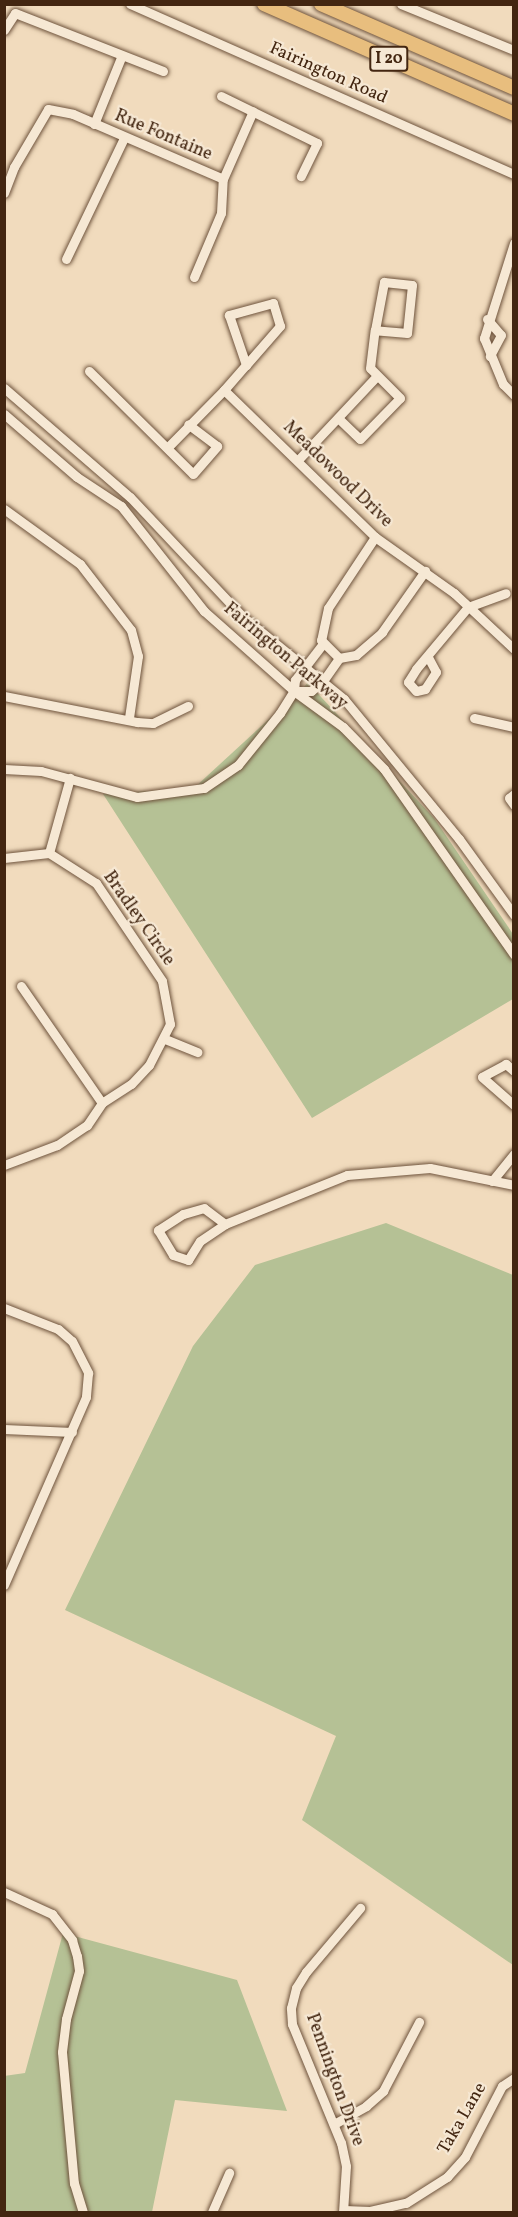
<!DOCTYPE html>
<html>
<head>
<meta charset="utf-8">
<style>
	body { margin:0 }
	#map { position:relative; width:518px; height:2217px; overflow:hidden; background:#f1dbbd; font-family:Vollkorn,serif }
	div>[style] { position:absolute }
	.green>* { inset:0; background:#b5c195 }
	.roads { filter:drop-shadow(0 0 2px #6e533c) drop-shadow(0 0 2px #6e533c) }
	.minor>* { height:9px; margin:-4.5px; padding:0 4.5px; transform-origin:4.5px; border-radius:4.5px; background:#f6e8d4 }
	.highway>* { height:14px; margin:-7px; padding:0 7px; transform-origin:7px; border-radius:7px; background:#e8be7e }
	span { translate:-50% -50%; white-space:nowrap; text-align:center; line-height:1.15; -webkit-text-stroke:4.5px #f6e8d4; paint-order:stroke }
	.shield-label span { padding:2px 4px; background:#f6e8d4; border:2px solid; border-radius:4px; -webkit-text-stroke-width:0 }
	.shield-label { font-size:16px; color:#432611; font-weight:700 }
	.street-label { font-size:18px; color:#432611 }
	.frame { position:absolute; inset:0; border:6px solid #432611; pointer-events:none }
</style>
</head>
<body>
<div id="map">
	<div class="green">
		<div style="clip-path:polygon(308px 683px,434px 818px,513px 934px,513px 999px,312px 1118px,103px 794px,194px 788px)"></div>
		<div style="clip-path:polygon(386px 1223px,513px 1275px,513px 1965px,302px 1820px,336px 1736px,65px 1610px,193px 1346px,255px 1265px)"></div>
		<div style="clip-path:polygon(63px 1933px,237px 1980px,287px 2111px,175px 2100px,152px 2212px,5px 2212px,4px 2076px,25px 2073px)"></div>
	</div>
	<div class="roads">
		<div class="minor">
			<div style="left:130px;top:4px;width:420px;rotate:23.9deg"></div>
			<div style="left:401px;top:4px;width:122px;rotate:22.2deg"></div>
			<div style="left:4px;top:30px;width:20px;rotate:-57deg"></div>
			<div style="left:15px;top:13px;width:159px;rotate:21.4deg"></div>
			<div style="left:221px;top:96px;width:107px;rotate:26.1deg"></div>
			<div style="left:317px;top:143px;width:37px;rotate:116deg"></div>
			<div style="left:94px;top:124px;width:74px;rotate:-67.9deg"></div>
			<div style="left:4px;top:193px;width:28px;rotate:-69deg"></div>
			<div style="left:14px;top:167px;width:67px;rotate:-59.6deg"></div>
			<div style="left:48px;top:109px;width:25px;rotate:11deg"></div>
			<div style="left:73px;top:114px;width:163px;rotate:23.4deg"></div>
			<div style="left:514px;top:243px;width:100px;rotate:107.5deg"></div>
			<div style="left:484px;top:338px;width:50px;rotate:67.6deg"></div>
			<div style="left:503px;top:384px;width:16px;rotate:45deg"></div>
			<div style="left:66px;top:259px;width:134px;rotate:-64.4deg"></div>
			<div style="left:194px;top:277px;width:69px;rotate:-67.1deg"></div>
			<div style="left:221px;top:213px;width:34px;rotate:-87deg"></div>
			<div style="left:223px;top:179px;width:74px;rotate:-66.2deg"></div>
			<div style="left:384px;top:282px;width:28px;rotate:6deg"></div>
			<div style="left:412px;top:285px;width:48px;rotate:95.9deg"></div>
			<div style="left:407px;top:333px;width:32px;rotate:-175deg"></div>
			<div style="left:375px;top:330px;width:49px;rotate:-79.4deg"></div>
			<div style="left:487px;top:319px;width:21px;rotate:49deg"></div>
			<div style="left:501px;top:335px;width:24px;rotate:118deg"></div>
			<div style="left:89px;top:371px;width:146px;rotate:44.7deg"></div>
			<div style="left:193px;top:474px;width:37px;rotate:-49deg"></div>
			<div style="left:217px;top:446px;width:36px;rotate:-143deg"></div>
			<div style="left:4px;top:388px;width:167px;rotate:40.9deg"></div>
			<div style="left:130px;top:497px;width:165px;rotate:46.7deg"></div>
			<div style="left:243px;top:617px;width:130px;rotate:39.1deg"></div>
			<div style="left:344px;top:699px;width:181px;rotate:50.6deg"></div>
			<div style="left:459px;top:839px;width:94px;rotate:54.1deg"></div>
			<div style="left:224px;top:390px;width:211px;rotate:44.2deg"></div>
			<div style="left:375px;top:537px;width:97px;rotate:35.3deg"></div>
			<div style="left:454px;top:593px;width:82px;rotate:43deg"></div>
			<div style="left:4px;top:414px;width:96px;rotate:40.8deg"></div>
			<div style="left:77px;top:477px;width:53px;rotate:33.4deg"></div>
			<div style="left:121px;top:506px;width:134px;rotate:51.7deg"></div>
			<div style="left:204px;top:611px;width:120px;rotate:41.6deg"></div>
			<div style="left:294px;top:691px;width:61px;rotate:36.3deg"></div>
			<div style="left:343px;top:727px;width:59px;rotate:45.7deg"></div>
			<div style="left:384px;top:769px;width:227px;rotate:55deg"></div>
			<div style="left:338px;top:418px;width:30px;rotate:44deg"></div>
			<div style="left:360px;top:439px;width:57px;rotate:-45.7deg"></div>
			<div style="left:400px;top:398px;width:42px;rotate:-135deg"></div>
			<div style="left:370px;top:368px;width:38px;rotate:-83deg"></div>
			<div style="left:168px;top:447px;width:80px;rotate:-45.5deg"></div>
			<div style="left:224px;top:390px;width:33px;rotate:-49deg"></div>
			<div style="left:246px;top:365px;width:52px;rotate:-48.9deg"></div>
			<div style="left:280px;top:326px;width:24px;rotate:-107deg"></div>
			<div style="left:273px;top:303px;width:46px;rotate:164.7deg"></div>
			<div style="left:229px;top:315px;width:53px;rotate:71.2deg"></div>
			<div style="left:298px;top:460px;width:115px;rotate:-46.8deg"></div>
			<div style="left:4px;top:509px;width:94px;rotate:35.9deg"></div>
			<div style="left:80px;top:564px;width:83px;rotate:52.3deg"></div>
			<div style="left:131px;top:630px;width:27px;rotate:75deg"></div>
			<div style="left:138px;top:656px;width:63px;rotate:98.3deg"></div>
			<div style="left:375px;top:537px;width:85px;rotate:123.5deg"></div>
			<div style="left:328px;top:608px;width:33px;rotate:102deg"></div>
			<div style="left:321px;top:640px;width:25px;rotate:45deg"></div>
			<div style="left:339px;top:658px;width:17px;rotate:-10deg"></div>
			<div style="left:356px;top:655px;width:35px;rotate:-41deg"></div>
			<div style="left:382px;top:632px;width:75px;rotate:-54.8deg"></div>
			<div style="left:428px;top:657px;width:17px;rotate:62deg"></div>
			<div style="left:436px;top:672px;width:20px;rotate:123deg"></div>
			<div style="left:425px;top:689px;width:9px;rotate:167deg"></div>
			<div style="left:416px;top:691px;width:12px;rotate:-132deg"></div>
			<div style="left:408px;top:682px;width:15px;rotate:-58deg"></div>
			<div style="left:416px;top:669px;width:81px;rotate:-50deg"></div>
			<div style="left:468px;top:607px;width:40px;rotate:-20.2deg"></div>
			<div style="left:294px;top:691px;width:17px"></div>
			<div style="left:311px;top:691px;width:16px;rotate:-40deg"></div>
			<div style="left:323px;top:681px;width:28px;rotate:-55deg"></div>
			<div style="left:4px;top:696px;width:136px;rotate:11.1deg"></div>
			<div style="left:137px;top:722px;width:16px;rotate:4deg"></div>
			<div style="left:153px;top:723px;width:39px;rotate:-26deg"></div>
			<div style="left:474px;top:718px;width:41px;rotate:12.7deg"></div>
			<div style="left:4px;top:769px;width:37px;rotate:3deg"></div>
			<div style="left:41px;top:771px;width:99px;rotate:15.2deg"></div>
			<div style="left:137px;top:797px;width:68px;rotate:-7.7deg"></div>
			<div style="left:204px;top:788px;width:41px;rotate:-34.1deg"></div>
			<div style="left:238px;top:765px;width:67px;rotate:-51.1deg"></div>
			<div style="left:280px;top:713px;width:26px;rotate:-58deg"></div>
			<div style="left:294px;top:691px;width:11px;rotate:-85deg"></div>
			<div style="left:295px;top:680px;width:44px;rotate:-52.4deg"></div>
			<div style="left:514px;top:794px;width:6px;rotate:141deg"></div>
			<div style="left:509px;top:798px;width:9px;rotate:54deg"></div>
			<div style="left:49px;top:853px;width:78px;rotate:-74.4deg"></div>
			<div style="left:4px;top:858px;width:45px;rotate:-6.3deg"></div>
			<div style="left:49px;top:853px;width:56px;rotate:32.6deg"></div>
			<div style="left:96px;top:883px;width:118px;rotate:56deg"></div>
			<div style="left:162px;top:981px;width:44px;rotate:79.5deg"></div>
			<div style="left:170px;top:1024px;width:46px;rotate:117.1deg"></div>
			<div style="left:149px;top:1065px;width:26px;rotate:133deg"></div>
			<div style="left:131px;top:1084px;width:35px;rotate:147deg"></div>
			<div style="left:102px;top:1103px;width:27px;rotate:124deg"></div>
			<div style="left:87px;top:1125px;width:36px;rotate:146deg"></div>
			<div style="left:57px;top:1145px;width:57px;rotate:159.3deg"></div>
			<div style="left:21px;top:986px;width:142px;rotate:55.3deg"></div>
			<div style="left:165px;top:1039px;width:35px;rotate:22deg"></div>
			<div style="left:514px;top:1071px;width:11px;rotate:-139deg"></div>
			<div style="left:506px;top:1064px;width:27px;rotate:152deg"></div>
			<div style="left:482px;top:1077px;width:43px;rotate:41.2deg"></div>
			<div style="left:492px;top:1181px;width:35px;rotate:-51deg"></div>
			<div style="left:225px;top:1224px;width:26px;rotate:-143deg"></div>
			<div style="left:204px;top:1208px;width:22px;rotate:164deg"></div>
			<div style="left:183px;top:1214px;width:30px;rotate:147deg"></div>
			<div style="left:158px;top:1230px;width:29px;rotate:59deg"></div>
			<div style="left:173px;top:1255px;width:16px;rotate:18deg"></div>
			<div style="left:188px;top:1260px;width:22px;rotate:-58deg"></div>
			<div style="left:200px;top:1241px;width:30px;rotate:-34deg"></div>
			<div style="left:225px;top:1224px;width:131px;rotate:-21.9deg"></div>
			<div style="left:347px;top:1175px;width:83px;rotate:-4.8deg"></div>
			<div style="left:430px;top:1168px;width:86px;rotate:11.4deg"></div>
			<div style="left:4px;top:1308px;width:58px;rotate:21.3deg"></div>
			<div style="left:58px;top:1329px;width:18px;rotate:41deg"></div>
			<div style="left:72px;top:1341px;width:36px;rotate:63deg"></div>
			<div style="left:88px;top:1373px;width:24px;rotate:95deg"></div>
			<div style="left:86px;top:1397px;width:205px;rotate:113.6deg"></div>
			<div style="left:4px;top:1429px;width:68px;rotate:2.5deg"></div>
			<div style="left:4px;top:1892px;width:53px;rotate:24.6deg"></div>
			<div style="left:52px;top:1914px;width:33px;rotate:52deg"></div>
			<div style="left:72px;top:1940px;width:17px;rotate:73deg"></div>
			<div style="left:77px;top:1956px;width:15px;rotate:82deg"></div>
			<div style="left:79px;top:1971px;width:50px;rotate:105.2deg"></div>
			<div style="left:66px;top:2019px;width:33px;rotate:97deg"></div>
			<div style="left:62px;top:2052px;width:132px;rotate:84.8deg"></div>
			<div style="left:74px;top:2183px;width:30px;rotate:73deg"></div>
			<div style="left:334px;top:2124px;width:37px;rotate:-29deg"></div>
			<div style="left:366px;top:2106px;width:23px;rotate:-41deg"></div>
			<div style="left:383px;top:2091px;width:78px;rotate:-62.4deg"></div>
			<div style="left:344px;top:2210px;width:26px;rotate:2deg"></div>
			<div style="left:370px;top:2211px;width:37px;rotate:-13deg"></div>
			<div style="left:406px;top:2203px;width:49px;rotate:-32.4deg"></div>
			<div style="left:447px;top:2177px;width:27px;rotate:-48deg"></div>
			<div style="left:465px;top:2157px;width:80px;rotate:-62.5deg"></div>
			<div style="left:502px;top:2086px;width:14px;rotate:-34deg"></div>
			<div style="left:212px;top:2212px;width:43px;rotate:-66.4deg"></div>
			<div style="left:343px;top:2212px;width:46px;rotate:-86.3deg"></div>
			<div style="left:346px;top:2166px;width:24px;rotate:-102deg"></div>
			<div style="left:341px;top:2143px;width:129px;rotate:-112.4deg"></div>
			<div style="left:292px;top:2024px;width:16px;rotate:-94deg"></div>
			<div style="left:291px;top:2008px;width:21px;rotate:-76deg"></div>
			<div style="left:296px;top:1988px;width:19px;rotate:-58deg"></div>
			<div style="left:306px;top:1972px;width:84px;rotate:-49.8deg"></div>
		</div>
		<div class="highway">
			<div style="left:264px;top:4px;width:273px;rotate:23.7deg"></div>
			<div style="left:321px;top:4px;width:210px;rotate:23.5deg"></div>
		</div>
	</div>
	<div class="shield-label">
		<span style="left:389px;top:59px">I 20</span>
	</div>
	<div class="street-label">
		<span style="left:328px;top:74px;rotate:24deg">Fairington Road</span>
		<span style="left:163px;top:136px;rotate:23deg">Rue Fontaine</span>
		<span style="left:337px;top:475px;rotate:44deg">Meadowood Drive</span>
		<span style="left:285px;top:657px;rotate:40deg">Fairington Parkway</span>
		<span style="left:138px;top:919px;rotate:55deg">Bradley Circle</span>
		<span style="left:334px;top:2080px;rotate:70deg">Pennington Drive</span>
		<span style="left:463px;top:2119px;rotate:-60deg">Taka Lane</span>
	</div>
	<div class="frame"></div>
</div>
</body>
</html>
